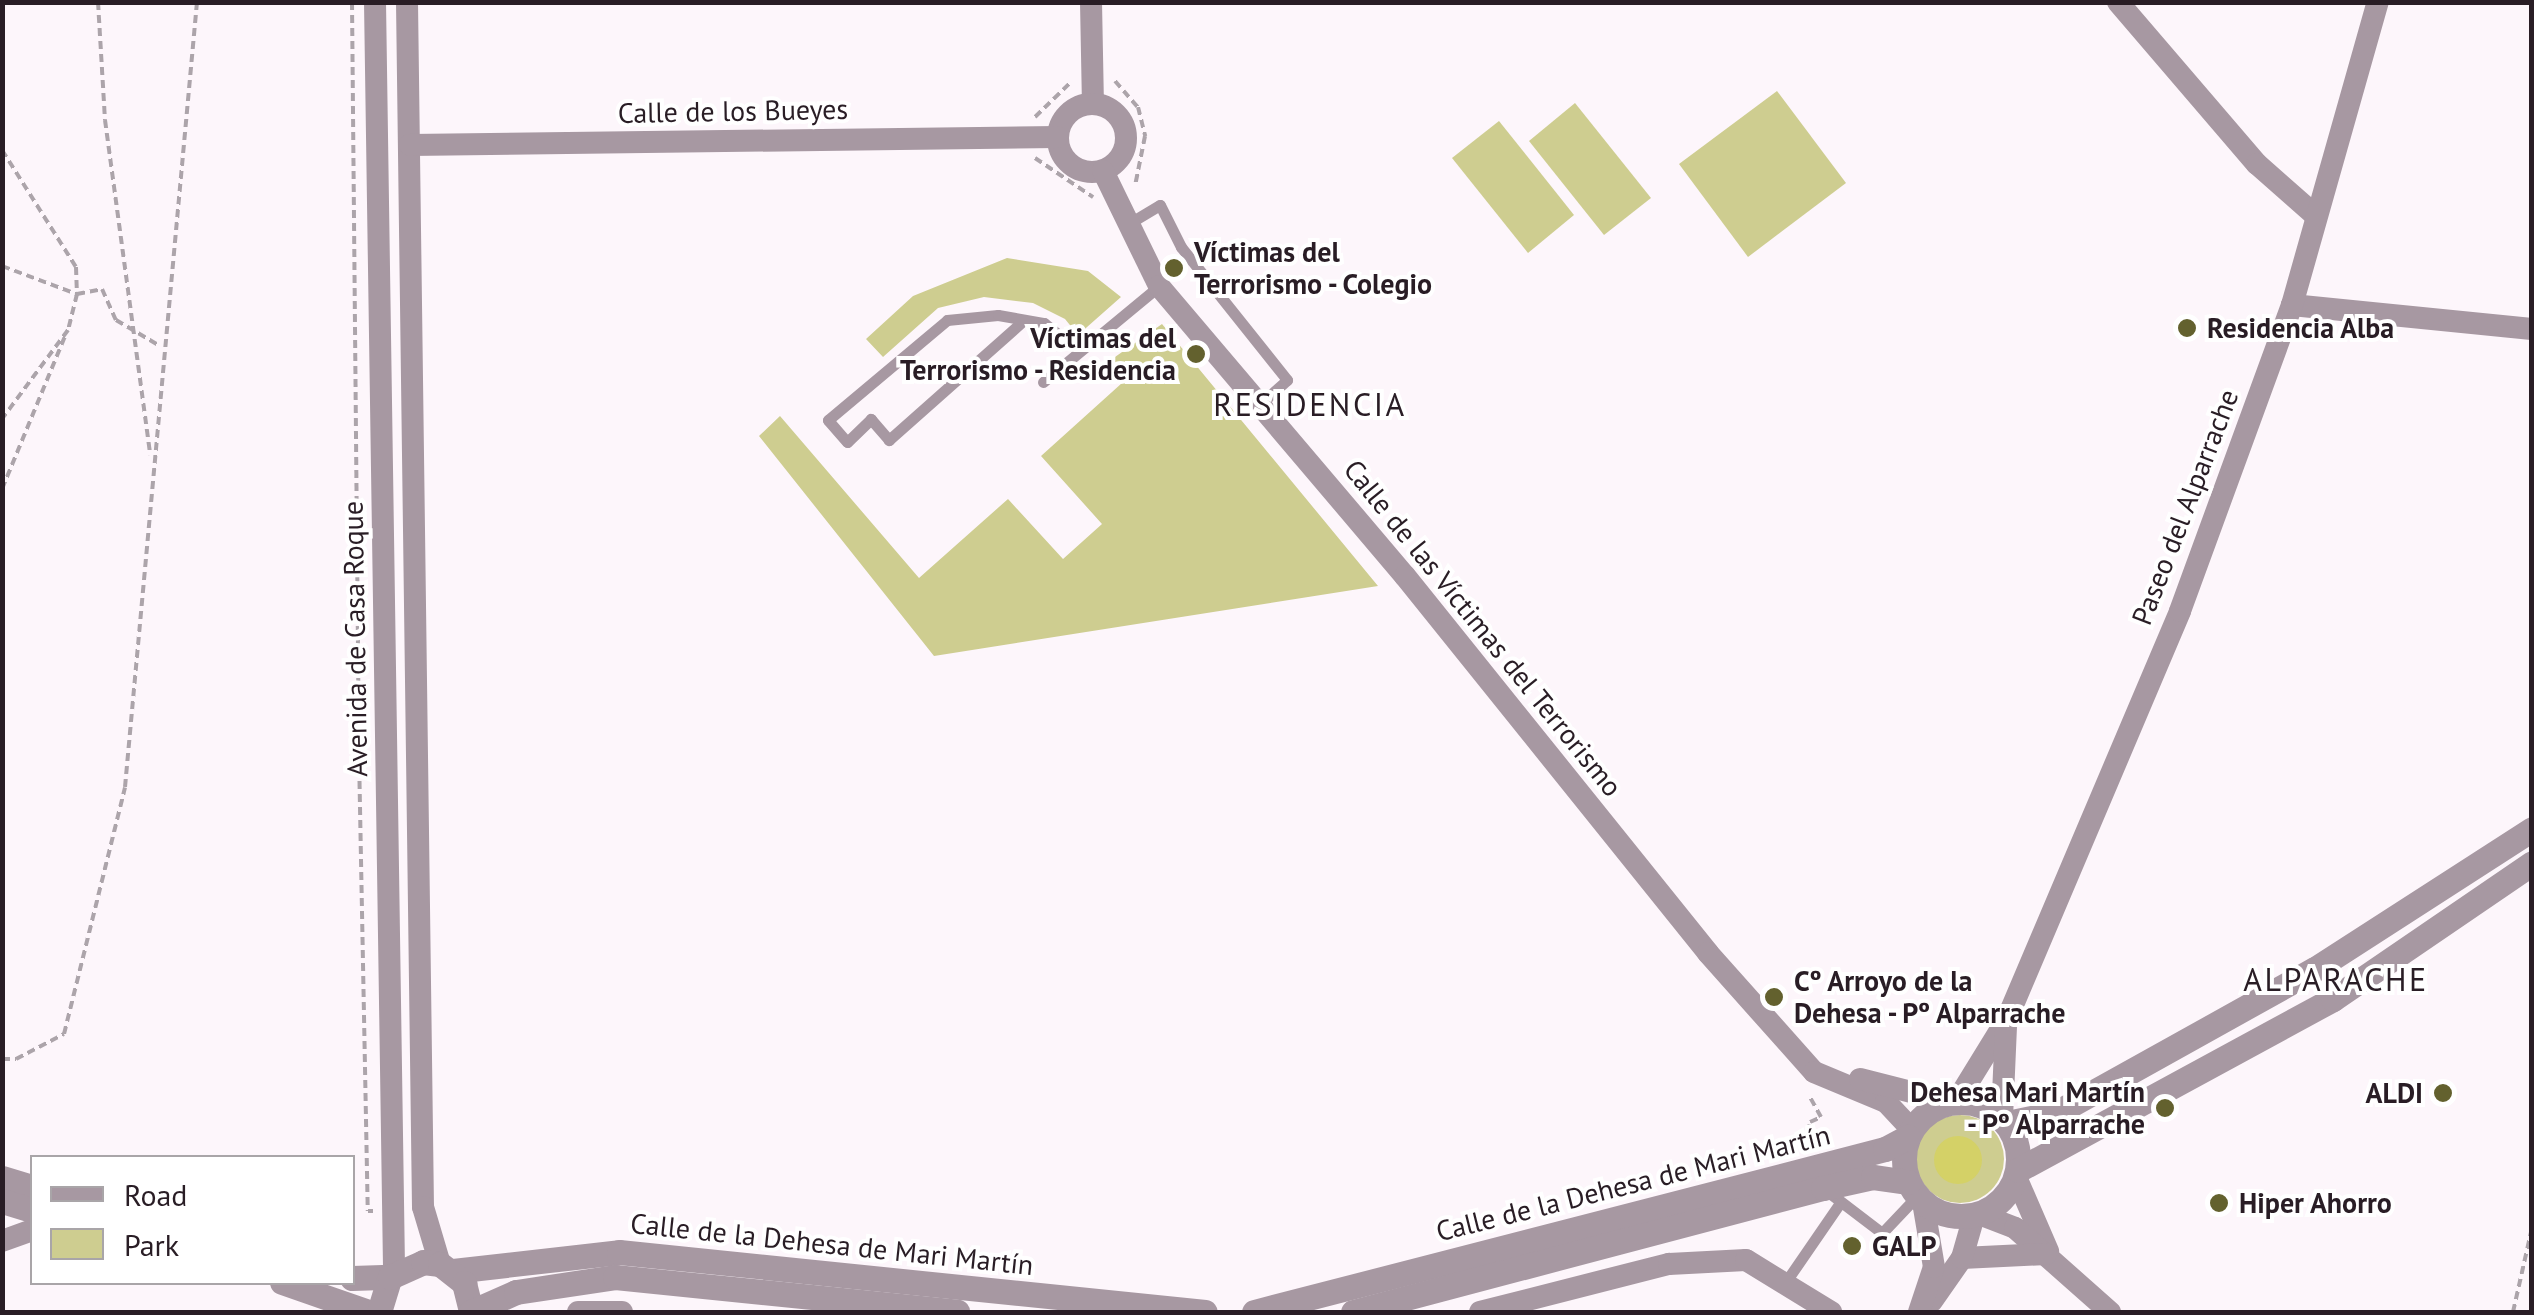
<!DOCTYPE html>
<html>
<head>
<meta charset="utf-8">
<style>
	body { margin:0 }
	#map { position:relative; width:2534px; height:1315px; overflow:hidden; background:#fdf6fb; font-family:"PT Sans",sans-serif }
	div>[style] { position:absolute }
	.green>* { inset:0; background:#cecd90 }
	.round { border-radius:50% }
	.water>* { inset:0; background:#d4d167 }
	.path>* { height:4px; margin-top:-2px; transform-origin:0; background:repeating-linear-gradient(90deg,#aca4aa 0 8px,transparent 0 13px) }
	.service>* { height:11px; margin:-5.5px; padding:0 5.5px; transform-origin:5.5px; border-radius:5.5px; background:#a798a2 }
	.minor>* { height:22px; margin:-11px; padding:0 11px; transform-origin:11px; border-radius:11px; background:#a798a2 }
	.minor>.ring { margin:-11px; padding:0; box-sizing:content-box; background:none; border:22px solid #a798a2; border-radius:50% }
	.tertiary>* { height:25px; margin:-12.5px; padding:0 12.5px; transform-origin:12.5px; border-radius:12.5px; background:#a798a2 }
	.tertiary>.ring { margin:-12.5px; padding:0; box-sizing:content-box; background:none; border:25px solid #a798a2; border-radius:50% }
	.dots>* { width:28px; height:28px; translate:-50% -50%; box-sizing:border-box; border:5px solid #fff; border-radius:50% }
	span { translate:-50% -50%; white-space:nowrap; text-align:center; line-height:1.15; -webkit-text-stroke:8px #fff; paint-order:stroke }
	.street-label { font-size:28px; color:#291d25 }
	.poi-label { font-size:28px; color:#291d25; font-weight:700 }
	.left { translate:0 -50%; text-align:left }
	.right { translate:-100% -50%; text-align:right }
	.quarter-label { font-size:32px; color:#291d25; letter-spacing:2.5px }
	.frame { position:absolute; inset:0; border:5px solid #291d25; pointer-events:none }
	.legend { position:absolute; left:30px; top:1155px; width:325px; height:130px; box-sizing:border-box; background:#fff; border:2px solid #a9a5a8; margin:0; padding:12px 18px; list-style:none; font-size:30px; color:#291d25 }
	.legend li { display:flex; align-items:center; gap:20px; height:50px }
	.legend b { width:50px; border:2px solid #a9a5a8 }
</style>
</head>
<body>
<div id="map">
	<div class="green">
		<div style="clip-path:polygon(1777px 91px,1846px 183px,1748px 257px,1679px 164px)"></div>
		<div style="clip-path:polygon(1575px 103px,1651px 198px,1604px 235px,1529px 141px)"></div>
		<div style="clip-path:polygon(1499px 121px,1574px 215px,1528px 253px,1452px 158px)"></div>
		<div style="clip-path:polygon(1007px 258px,1088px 271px,1121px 297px,1078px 335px,1065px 319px,1033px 303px,984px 297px,938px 308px,883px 357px,866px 339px,913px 296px)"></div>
		<div style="clip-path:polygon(1162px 324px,1378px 586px,934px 656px,759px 436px,780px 416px,919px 578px,1008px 499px,1063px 559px,1102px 524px,1041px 456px,1122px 383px,1105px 364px)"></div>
		<div class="round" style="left:1916px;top:1115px;width:88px;height:88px"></div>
	</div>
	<div class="water">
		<div class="round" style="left:1934px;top:1136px;width:48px;height:48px"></div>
	</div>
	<div class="path">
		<div style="left:98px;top:2px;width:118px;rotate:86.6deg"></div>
		<div style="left:105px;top:120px;width:338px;rotate:82.3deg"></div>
		<div style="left:352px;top:2px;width:753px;rotate:89.47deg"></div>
		<div style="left:359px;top:755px;width:456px;rotate:88.9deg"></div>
		<div style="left:368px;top:1211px;width:5px"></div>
		<div style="left:1115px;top:81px;width:35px;rotate:49deg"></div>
		<div style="left:1138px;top:107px;width:30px;rotate:76deg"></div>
		<div style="left:1145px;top:136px;width:51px;rotate:101.3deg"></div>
		<div style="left:1035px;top:117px;width:50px;rotate:-44.2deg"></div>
		<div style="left:2px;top:150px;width:138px;rotate:57.7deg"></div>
		<div style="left:76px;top:267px;width:27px;rotate:88deg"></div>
		<div style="left:77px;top:294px;width:37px;rotate:104deg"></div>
		<div style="left:68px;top:330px;width:111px;rotate:126.6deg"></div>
		<div style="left:1035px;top:158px;width:70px;rotate:33.9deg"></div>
		<div style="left:2px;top:266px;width:80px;rotate:20.5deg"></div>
		<div style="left:77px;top:294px;width:25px;rotate:-11deg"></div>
		<div style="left:102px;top:289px;width:34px;rotate:66deg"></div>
		<div style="left:116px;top:320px;width:51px;rotate:30.6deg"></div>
		<div style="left:2px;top:489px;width:165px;rotate:-67.6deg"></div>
		<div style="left:2px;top:1059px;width:14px"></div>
		<div style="left:16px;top:1059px;width:54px;rotate:-27.5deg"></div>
		<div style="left:64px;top:1034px;width:254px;rotate:-76.1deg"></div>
		<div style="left:125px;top:787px;width:788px;rotate:-84.76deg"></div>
		<div style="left:1806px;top:1145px;width:23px;rotate:-80deg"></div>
		<div style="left:1810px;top:1122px;width:12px;rotate:-24deg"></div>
		<div style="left:1821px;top:1117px;width:25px;rotate:-119deg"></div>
		<div style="left:2513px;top:1312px;width:86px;rotate:-77.3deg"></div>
	</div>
	<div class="service">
		<div style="left:1128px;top:224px;width:37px;rotate:-31deg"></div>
		<div style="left:1160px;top:205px;width:47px;rotate:63.4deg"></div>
		<div style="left:1181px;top:247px;width:170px;rotate:51.4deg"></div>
		<div style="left:1287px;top:380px;width:38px;rotate:138deg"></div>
		<div style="left:1024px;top:320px;width:181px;rotate:138.4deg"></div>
		<div style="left:889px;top:440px;width:28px;rotate:-131deg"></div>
		<div style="left:871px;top:419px;width:33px;rotate:136deg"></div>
		<div style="left:847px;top:442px;width:29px;rotate:-131deg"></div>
		<div style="left:828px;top:420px;width:155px;rotate:-40deg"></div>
		<div style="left:947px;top:320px;width:51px;rotate:-5.6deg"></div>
		<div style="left:998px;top:315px;width:47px;rotate:9.9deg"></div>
		<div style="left:1044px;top:323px;width:43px;rotate:38.5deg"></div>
		<div style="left:1043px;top:382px;width:151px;rotate:-39.6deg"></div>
		<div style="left:1823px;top:1188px;width:74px;rotate:37.3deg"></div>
		<div style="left:1882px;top:1233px;width:51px;rotate:-46.6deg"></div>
		<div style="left:1787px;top:1280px;width:93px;rotate:-55.5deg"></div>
	</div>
	<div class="minor">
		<div style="left:375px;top:2px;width:1272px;rotate:89.14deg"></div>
		<div style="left:407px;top:2px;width:1205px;rotate:89.24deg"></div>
		<div style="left:423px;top:1207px;width:59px;rotate:73.4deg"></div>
		<div style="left:1091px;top:2px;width:101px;rotate:88.9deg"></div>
		<div style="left:2118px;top:2px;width:213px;rotate:49.4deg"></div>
		<div style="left:2257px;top:164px;width:79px;rotate:41.4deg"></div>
		<div class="ring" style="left:1058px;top:104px;width:46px;height:46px"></div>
		<div style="left:410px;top:145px;width:647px;rotate:-0.71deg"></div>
		<div style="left:1103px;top:171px;width:128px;rotate:64deg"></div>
		<div style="left:1159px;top:286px;width:380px;rotate:49.7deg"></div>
		<div style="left:1405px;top:576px;width:484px;rotate:51.2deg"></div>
		<div style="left:1708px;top:953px;width:159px;rotate:48.3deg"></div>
		<div style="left:1814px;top:1072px;width:78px;rotate:22.6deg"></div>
		<div style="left:1886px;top:1102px;width:38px;rotate:47deg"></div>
		<div style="left:2292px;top:305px;width:241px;rotate:5.7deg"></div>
		<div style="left:1860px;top:1079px;width:94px;rotate:14.2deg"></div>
		<div style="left:1956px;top:1102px;width:97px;rotate:-58.4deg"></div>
		<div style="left:2007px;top:1019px;width:443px;rotate:-67deg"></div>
		<div style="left:2180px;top:611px;width:326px;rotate:-69.9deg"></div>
		<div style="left:2292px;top:305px;width:315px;rotate:-74.2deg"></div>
		<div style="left:2002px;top:1118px;width:91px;rotate:-87.5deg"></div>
		<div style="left:2016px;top:1177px;width:81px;rotate:66.6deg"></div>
		<div style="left:1979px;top:1214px;width:39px;rotate:21deg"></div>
		<div style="left:2015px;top:1228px;width:127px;rotate:41.5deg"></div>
		<div style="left:2px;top:1241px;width:32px;rotate:-20deg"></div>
		<div style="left:1962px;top:1258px;width:84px;rotate:-2.7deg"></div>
		<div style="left:1932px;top:1301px;width:52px;rotate:-55.1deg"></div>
		<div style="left:1962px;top:1258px;width:44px;rotate:-74.1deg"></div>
		<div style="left:578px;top:1312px;width:44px"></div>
		<div style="left:1480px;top:1312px;width:195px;rotate:-14.3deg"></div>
		<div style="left:1669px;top:1264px;width:77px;rotate:-3deg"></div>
		<div style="left:1746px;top:1260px;width:100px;rotate:31.5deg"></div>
		<div style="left:1919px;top:1312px;width:47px;rotate:-71.6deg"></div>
		<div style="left:1934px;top:1267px;width:66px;rotate:-99.6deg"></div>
	</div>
	<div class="tertiary">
		<div class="ring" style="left:1904px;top:1102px;width:89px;height:89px"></div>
		<div style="left:2007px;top:1123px;width:50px;rotate:-11.5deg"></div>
		<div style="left:2056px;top:1113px;width:296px;rotate:-29.1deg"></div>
		<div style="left:2315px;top:969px;width:258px;rotate:-32.8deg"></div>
		<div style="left:2018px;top:1170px;width:358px;rotate:-28.5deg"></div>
		<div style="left:2333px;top:999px;width:241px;rotate:-34.3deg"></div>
		<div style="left:2px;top:1178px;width:31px;rotate:17deg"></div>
		<div style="left:2px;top:1201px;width:31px;rotate:17deg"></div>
		<div style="left:453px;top:1271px;width:167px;rotate:-6.5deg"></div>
		<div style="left:619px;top:1252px;width:589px;rotate:5.85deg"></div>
		<div style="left:352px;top:1278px;width:38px;rotate:-2deg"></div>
		<div style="left:282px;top:1282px;width:91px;rotate:19.2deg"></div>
		<div style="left:379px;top:1312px;width:37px;rotate:-73deg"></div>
		<div style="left:390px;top:1277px;width:36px;rotate:-24deg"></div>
		<div style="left:423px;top:1262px;width:17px;rotate:7deg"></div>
		<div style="left:440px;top:1264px;width:31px;rotate:38deg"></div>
		<div style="left:464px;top:1283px;width:30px;rotate:76deg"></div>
		<div style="left:471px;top:1312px;width:49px;rotate:-24deg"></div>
		<div style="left:516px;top:1292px;width:100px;rotate:-8.6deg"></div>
		<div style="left:615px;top:1277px;width:344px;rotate:5.8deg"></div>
		<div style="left:1254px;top:1312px;width:652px;rotate:-14.48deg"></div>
		<div style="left:1885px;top:1149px;width:26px;rotate:-28deg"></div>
		<div style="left:1353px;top:1312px;width:486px;rotate:-14.8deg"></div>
		<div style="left:1823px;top:1188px;width:51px;rotate:-12.4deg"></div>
		<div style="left:1873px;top:1177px;width:36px;rotate:8deg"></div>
	</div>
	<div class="dots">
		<div style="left:1174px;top:268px;background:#63612e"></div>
		<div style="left:2187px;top:328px;background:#63612e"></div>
		<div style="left:1196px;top:354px;background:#63612e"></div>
		<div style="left:1774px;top:997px;background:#63612e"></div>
		<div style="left:2443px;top:1093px;background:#63612e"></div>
		<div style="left:2165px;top:1108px;background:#63612e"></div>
		<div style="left:2219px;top:1203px;background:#63612e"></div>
		<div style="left:1852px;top:1246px;background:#63612e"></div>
	</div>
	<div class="street-label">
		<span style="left:733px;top:111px;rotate:-1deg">Calle de los Bueyes</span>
		<span style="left:2185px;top:507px;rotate:-69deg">Paseo del Alparrache</span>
		<span style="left:1483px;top:628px;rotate:51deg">Calle de las Víctimas del Terrorismo</span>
		<span style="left:355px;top:639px;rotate:-91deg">Avenida de Casa Roque</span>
		<span style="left:1633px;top:1183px;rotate:-14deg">Calle de la Dehesa de Mari Martín</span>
		<span style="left:832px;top:1244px;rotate:6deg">Calle de la Dehesa de Mari Martín</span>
	</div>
	<div class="poi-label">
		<span class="left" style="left:1194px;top:268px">Víctimas del<br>Terrorismo - Colegio</span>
		<span class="left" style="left:2207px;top:328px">Residencia Alba</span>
		<span class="right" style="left:1176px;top:354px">Víctimas del<br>Terrorismo - Residencia</span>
		<span class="left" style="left:1794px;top:997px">Cº Arroyo de la<br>Dehesa - Pº Alparrache</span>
		<span class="right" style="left:2145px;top:1108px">Dehesa Mari Martín<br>- Pº Alparrache</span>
		<span class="right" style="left:2423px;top:1093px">ALDI</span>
		<span class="left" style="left:2239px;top:1203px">Hiper Ahorro</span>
		<span class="left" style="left:1872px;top:1246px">GALP</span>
	</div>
	<div class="quarter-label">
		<span style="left:1310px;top:404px">RESIDENCIA</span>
		<span style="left:2336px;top:979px">ALPARACHE</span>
	</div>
	<div class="frame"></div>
	<ul class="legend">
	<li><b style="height:12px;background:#a798a2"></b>Road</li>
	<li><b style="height:28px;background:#cecd90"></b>Park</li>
	</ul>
</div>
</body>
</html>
